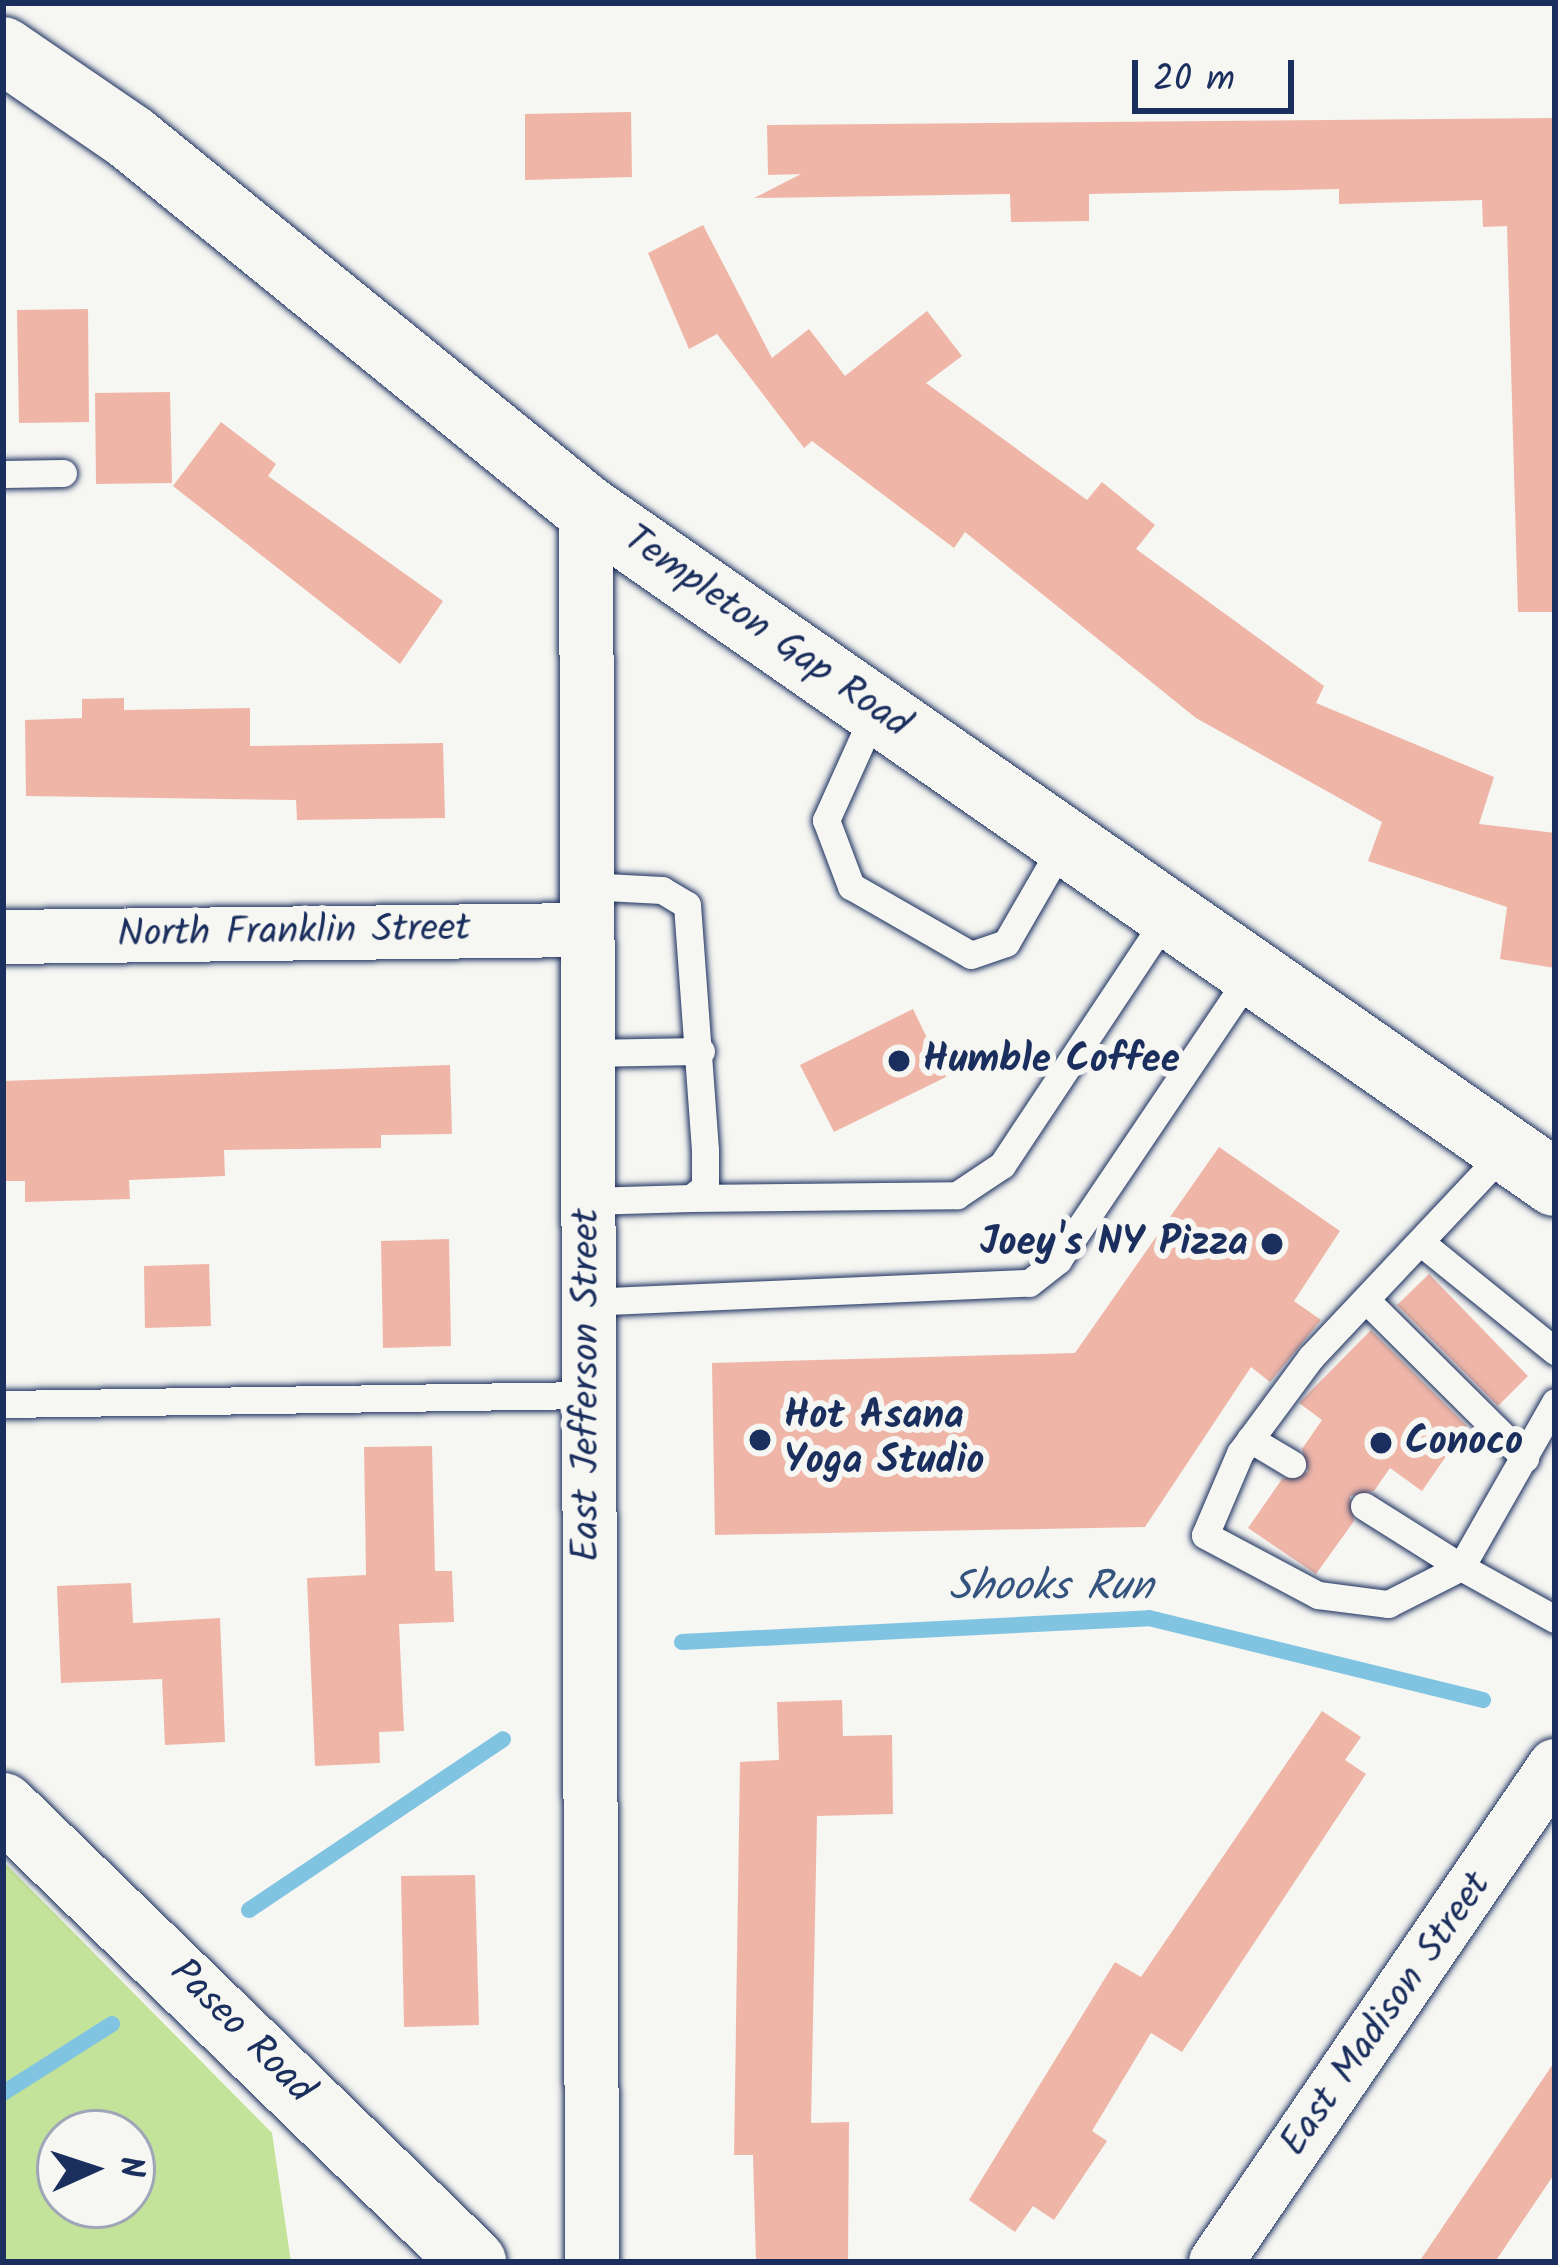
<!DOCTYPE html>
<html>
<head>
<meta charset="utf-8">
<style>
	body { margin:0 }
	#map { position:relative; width:1558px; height:2265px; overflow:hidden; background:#f6f6f2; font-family:Kalam,sans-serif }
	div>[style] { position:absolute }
	.green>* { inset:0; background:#c3e29a }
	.stream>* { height:16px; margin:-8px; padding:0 8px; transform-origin:8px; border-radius:8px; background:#81c4e2 }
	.building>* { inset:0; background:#efb6a8 }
	.roads { filter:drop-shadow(0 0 3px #1b2f5e) drop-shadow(0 0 3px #1b2f5e) }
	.service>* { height:27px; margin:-13.5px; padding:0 13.5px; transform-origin:13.5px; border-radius:13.5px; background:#f6f6f2 }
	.minor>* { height:54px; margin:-27px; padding:0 27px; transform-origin:27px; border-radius:27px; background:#f6f6f2 }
	.tertiary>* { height:66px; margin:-33px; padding:0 33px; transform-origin:33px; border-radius:33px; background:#f6f6f2 }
	.secondary>* { height:66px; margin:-33px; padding:0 33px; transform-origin:33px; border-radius:33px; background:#f6f6f2 }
	.dots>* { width:33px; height:33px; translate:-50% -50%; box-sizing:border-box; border:6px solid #f6f6f2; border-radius:50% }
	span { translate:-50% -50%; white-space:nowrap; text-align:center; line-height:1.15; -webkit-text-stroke:12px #f6f6f2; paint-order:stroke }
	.street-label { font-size:39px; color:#1b2f5e }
	.poi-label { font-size:39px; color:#1b2f5e; font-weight:700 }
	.left { translate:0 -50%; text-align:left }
	.right { translate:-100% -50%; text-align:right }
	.water-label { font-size:42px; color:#34547f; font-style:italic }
	.frame { position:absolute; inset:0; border:6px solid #1b2f5e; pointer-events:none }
	.north { position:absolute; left:36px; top:2109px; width:120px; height:120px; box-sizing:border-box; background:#f6f6f2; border:3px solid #9ea6b7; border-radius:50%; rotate:87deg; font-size:33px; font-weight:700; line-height:48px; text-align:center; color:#1b2f5e }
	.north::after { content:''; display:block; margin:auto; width:42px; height:54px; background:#1b2f5e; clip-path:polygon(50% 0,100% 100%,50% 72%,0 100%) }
	.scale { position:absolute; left:1132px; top:60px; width:162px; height:54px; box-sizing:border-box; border:6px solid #1b2f5e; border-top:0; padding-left:15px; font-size:36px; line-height:42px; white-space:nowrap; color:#1b2f5e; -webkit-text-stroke:9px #f6f6f2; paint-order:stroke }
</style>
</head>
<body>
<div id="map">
	<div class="green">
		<div style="clip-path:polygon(evenodd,3px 1861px,272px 2133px,291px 2262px,3px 2262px,3px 1861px,60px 2133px,132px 2133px,132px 2205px,60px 2205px,60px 2133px)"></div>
	</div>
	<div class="stream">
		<div style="left:682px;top:1642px;width:468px;rotate:-2.9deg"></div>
		<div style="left:1149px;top:1618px;width:344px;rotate:13.8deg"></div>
		<div style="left:249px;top:1910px;width:306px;rotate:-33.9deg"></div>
		<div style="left:3px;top:2093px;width:129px;rotate:-32.3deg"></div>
	</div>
	<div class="building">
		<div style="clip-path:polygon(631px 112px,632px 177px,525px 180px,525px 114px)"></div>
		<div style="clip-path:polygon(1555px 118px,1555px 612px,1518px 612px,1507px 226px,1483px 227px,1482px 200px,1339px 204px,1339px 189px,1089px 194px,1089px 221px,1011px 222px,1010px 194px,754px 198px,801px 174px,768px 175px,767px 125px)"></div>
		<div style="clip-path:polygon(703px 225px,772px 358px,809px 329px,845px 376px,927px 311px,962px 356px,926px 383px,1087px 500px,1102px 482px,1155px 525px,1136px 549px,1324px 686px,1316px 703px,1494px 777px,1479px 824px,1555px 833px,1555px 968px,1500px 959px,1507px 907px,1368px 861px,1382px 822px,1196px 718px,965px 532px,954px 548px,812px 441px,804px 448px,717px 334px,689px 349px,648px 253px)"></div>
		<div style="clip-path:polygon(88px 309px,89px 422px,19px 423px,17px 310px)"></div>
		<div style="clip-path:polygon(170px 392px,172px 483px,96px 484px,95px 393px)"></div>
		<div style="clip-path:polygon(221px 422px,276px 464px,268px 476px,443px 601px,400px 664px,173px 486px)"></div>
		<div style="clip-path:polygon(124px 698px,124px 710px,250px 708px,250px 746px,443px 743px,445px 818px,297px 820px,296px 800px,26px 796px,25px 720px,82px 718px,82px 699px)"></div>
		<div style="clip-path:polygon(913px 1009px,946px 1077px,834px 1132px,800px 1065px)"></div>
		<div style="clip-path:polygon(450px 1065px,452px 1134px,381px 1135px,381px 1148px,224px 1150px,225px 1176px,129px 1180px,130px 1199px,25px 1202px,25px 1181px,3px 1181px,3px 1081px)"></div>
		<div style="clip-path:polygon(1219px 1147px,1340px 1231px,1294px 1301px,1321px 1320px,1270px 1382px,1251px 1367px,1145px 1527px,715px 1535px,712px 1363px,1075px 1353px)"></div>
		<div style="clip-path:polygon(449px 1239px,451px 1346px,383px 1348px,381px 1241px)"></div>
		<div style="clip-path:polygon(209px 1264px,211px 1326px,145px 1328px,144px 1266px)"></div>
		<div style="clip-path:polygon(1429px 1274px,1528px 1376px,1498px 1406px,1397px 1305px)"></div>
		<div style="clip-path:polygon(1371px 1330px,1467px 1426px,1422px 1491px,1390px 1468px,1374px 1491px,1350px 1496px,1354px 1521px,1316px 1574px,1248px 1528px,1282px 1479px,1308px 1472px,1302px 1449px,1322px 1420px,1299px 1403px)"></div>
		<div style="clip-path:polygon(432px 1446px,435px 1571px,452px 1571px,454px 1622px,399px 1624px,404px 1731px,379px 1732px,380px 1763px,315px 1766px,307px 1578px,366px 1575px,364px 1447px)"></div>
		<div style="clip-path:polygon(131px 1583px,133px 1623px,220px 1618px,225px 1742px,165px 1745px,162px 1679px,61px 1683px,57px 1586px)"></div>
		<div style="clip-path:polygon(842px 1700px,843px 1736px,892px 1735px,893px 1814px,817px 1816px,811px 2123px,849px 2122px,848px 2262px,756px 2262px,753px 2155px,734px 2155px,740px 1762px,779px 1760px,777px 1702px)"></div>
		<div style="clip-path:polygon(1322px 1711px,1361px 1737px,1345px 1760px,1366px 1774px,1182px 2052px,1151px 2033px,1092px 2131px,1107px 2141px,1054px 2220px,1033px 2206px,1015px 2232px,969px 2200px,1115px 1962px,1141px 1977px)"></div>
		<div style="clip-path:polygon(475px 1875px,479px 2025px,404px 2027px,401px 1876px)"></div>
		<div style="clip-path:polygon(1555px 2061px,1555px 2173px,1495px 2262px,1419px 2262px)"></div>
	</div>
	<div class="roads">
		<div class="service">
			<div style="left:3px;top:474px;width:60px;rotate:-1deg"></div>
			<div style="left:876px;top:709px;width:122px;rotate:114.2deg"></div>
			<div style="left:826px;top:820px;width:71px;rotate:69.3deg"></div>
			<div style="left:851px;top:886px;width:138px;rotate:29.9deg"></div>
			<div style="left:971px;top:955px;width:37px;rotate:-19deg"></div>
			<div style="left:1006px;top:943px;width:118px;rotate:-60deg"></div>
			<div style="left:586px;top:886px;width:76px;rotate:3deg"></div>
			<div style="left:662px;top:890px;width:29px;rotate:31deg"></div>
			<div style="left:687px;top:905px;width:246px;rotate:85.8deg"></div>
			<div style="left:705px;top:1150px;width:37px;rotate:90deg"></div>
			<div style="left:705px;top:1187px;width:18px;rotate:142deg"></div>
			<div style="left:691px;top:1198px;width:104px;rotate:178.3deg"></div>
			<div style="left:586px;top:1053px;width:115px;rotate:-1deg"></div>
			<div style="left:1507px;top:1149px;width:286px;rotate:133.3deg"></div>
			<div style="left:1311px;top:1357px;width:119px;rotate:126.5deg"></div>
			<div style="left:1240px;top:1453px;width:89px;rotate:113.1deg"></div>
			<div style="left:1205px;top:1535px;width:128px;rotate:28deg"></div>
			<div style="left:1318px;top:1595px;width:71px;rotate:7.3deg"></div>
			<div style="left:1388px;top:1604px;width:82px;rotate:-26.9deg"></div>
			<div style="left:1461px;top:1567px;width:107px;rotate:29deg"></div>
			<div style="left:691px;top:1198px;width:266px;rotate:-0.6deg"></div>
			<div style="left:957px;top:1195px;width:54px;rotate:-33.7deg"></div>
			<div style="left:1002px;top:1165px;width:301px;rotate:-56.4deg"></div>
			<div style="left:1424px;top:1245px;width:169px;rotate:39deg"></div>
			<div style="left:1367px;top:1301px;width:223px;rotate:44.8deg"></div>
			<div style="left:587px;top:1302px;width:442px;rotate:-2.5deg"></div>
			<div style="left:1029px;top:1283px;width:37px;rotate:-38deg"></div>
			<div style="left:1058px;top:1260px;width:347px;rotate:-56deg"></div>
			<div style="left:3px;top:1404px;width:584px;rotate:-0.88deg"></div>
			<div style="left:1250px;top:1439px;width:49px;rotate:30.8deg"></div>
			<div style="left:1364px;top:1506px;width:115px;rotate:32.2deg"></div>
			<div style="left:1461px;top:1567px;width:190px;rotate:-60.3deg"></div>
		</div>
		<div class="minor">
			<div style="left:586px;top:508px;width:1754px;rotate:89.8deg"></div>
			<div style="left:3px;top:937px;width:582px;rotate:-0.69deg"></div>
			<div style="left:1216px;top:2262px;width:601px;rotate:-55.65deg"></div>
		</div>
		<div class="tertiary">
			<div style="left:3px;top:50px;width:154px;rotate:34.4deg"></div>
			<div style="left:130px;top:137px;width:588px;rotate:39.13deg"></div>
			<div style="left:586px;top:508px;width:1181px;rotate:34.86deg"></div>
		</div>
		<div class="secondary">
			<div style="left:3px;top:1806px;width:655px;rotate:44.13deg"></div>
		</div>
	</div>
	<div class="dots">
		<div style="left:899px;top:1061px;background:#1b2f5e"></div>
		<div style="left:1272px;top:1244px;background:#1b2f5e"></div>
		<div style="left:760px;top:1440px;background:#1b2f5e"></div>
		<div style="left:1381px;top:1443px;background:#1b2f5e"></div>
	</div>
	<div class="street-label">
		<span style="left:766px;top:633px;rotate:35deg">Templeton Gap Road</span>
		<span style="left:294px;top:933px;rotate:-1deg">North Franklin Street</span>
		<span style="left:588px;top:1385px;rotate:-90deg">East Jefferson Street</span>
		<span style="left:1387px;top:2015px;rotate:-55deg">East Madison Street</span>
		<span style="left:241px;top:2032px;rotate:45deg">Paseo Road</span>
	</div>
	<div class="poi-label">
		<span class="left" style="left:923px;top:1061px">Humble Coffee</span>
		<span class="right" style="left:1248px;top:1244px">Joey's NY Pizza</span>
		<span class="left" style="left:784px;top:1440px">Hot Asana<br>Yoga Studio</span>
		<span class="left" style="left:1405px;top:1443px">Conoco</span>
	</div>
	<div class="water-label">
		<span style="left:1051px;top:1588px">Shooks Run</span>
	</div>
	<div class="frame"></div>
	<div class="north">N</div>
	<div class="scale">20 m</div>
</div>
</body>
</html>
